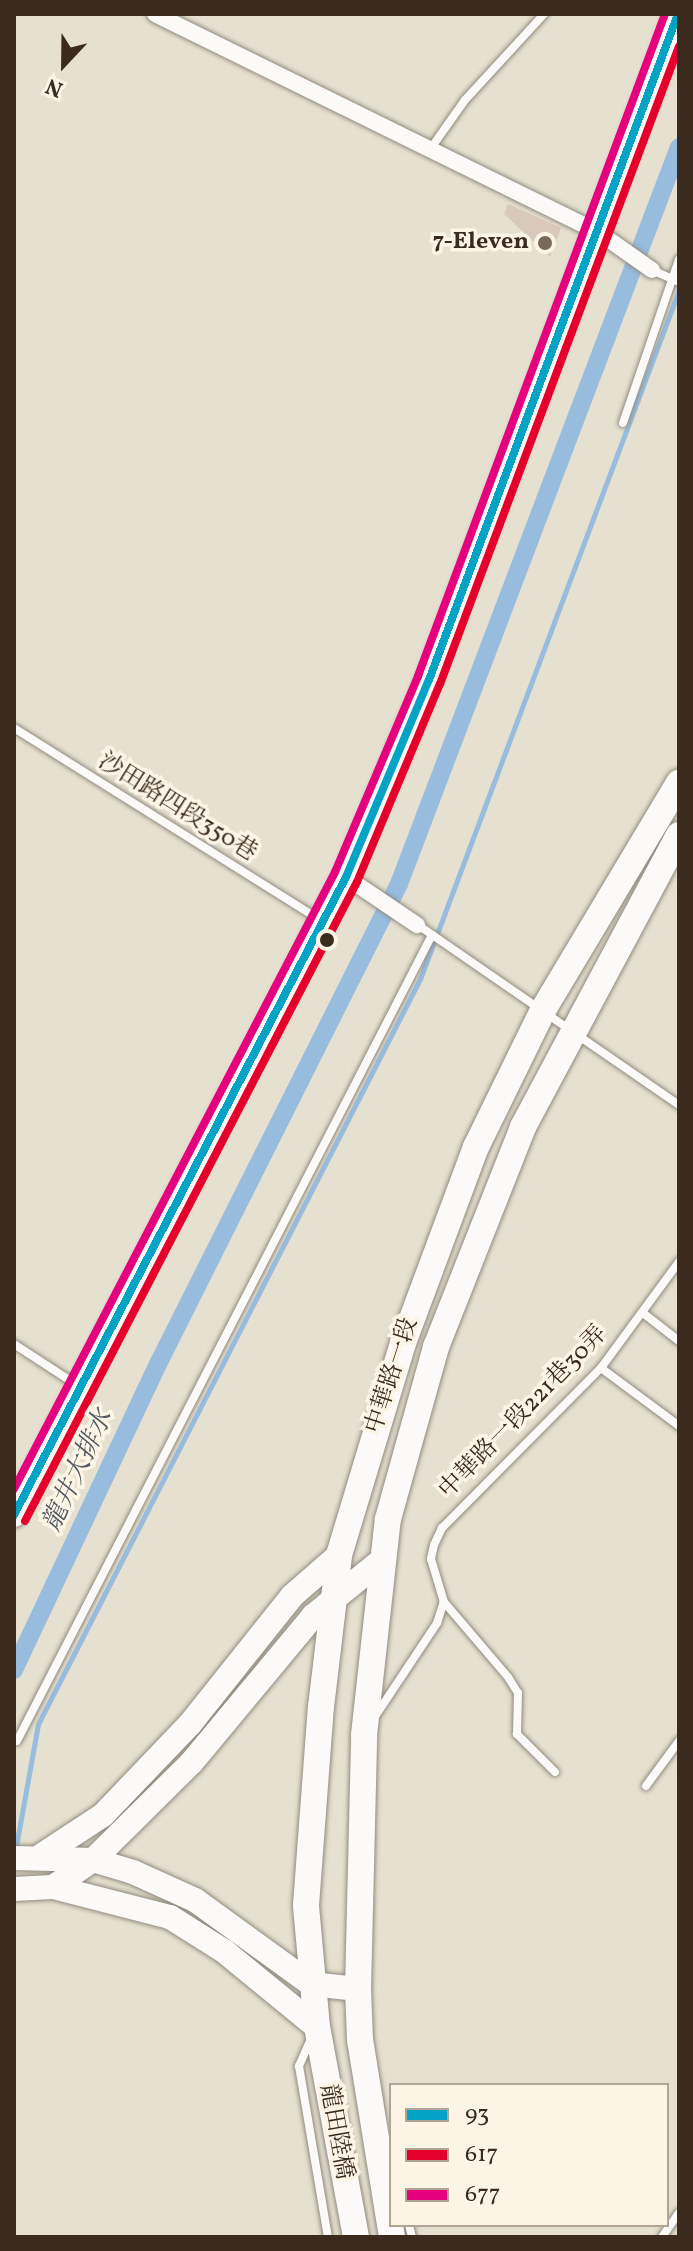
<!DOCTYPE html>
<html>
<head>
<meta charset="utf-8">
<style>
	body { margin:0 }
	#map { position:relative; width:693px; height:2251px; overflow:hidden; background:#e5e0cf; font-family:Vollkorn,"Noto Serif TC",serif }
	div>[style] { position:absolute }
	.stream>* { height:5px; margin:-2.5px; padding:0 2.5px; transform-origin:2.5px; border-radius:2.5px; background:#97bcde }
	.canal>* { height:18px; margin:-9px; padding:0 9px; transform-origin:9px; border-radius:9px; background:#97bcde }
	.building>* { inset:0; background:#d8c9ba }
	.roads { filter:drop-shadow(0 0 2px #918b81) drop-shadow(0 0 2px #918b81) }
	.lane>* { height:8px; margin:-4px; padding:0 4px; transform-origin:4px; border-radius:4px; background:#fbfaf8 }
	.street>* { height:16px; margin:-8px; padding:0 8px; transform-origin:8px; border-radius:8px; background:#fbfaf8 }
	.secondary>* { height:24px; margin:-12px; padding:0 12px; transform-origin:12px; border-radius:12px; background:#fbfaf8 }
	.primary>* { height:26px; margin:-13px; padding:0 13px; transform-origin:13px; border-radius:13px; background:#fbfaf8 }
	.bus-1>* { height:8px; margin:-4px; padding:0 4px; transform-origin:4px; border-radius:4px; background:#03a3c5 }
	.bus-2>* { height:8px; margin:-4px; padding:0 4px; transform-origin:4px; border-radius:4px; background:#e4002b }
	.bus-3>* { height:8px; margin:-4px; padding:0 4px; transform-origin:4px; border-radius:4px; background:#e5007d }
	.dots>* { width:22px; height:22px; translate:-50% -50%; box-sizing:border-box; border:4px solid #fcf5e5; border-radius:50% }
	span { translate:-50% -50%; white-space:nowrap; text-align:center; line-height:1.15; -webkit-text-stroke:7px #fcf5e5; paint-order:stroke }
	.poi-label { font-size:24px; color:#3b2a1e; font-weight:700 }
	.right { translate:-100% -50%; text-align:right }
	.street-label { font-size:24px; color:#3b2a1e }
	.water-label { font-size:26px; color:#505864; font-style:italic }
	.frame { position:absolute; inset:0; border:16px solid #3b2a1e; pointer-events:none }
	.legend { position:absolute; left:389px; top:2083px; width:280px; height:144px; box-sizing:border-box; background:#fcf5e5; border:2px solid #afa495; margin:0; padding:10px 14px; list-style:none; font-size:24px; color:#3b2a1e }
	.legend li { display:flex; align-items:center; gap:16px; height:40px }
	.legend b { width:40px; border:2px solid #afa495 }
	.north { position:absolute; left:24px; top:24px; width:80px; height:80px; -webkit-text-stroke:6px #fcf5e5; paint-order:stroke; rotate:202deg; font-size:22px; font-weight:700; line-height:32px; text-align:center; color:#3b2a1e }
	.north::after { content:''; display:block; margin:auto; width:28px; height:36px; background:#3b2a1e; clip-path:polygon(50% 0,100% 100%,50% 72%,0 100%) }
</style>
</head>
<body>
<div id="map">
	<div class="stream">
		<div style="left:15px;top:1852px;width:130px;rotate:-79.8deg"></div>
		<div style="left:38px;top:1724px;width:837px;rotate:-62.85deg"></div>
		<div style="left:420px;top:979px;width:736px;rotate:-69.4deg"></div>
	</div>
	<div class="canal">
		<div style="left:14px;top:1670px;width:338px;rotate:-64.8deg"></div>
		<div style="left:158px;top:1364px;width:537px;rotate:-63.34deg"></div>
		<div style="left:399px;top:884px;width:788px;rotate:-69.2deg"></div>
	</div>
	<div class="building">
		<div style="clip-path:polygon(508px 204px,561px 228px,550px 257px,504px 214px)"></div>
	</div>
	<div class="roads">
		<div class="lane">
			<div style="left:429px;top:151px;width:62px;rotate:-54.8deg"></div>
			<div style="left:465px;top:100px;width:117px;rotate:-47.4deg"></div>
			<div style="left:652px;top:270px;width:30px;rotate:24deg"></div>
			<div style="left:623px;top:423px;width:173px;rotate:-71.1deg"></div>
			<div style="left:14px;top:728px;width:360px;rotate:32.1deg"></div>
			<div style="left:418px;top:925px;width:317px;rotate:34.6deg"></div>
			<div style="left:643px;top:1313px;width:46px;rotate:37.9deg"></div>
			<div style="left:14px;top:1344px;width:75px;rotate:33.1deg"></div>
			<div style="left:601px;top:1368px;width:97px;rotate:36.6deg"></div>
			<div style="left:374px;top:1718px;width:114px;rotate:-56.4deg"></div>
			<div style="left:437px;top:1623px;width:22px;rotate:-72deg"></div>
			<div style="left:17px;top:1741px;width:907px;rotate:-62.76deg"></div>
			<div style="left:555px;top:1772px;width:54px;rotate:-135deg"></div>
			<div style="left:517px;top:1734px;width:41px;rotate:-88.6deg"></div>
			<div style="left:518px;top:1693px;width:19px;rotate:-122deg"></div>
			<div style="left:508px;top:1677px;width:99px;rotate:-130.5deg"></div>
			<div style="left:444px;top:1602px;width:45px;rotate:-106.8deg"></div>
			<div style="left:431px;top:1559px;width:14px;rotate:-78deg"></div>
			<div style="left:434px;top:1545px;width:19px;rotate:-65deg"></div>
			<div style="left:442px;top:1528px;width:226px;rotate:-45.2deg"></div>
			<div style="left:601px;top:1368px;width:132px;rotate:-53.7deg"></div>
			<div style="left:646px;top:1786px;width:56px;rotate:-53.7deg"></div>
			<div style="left:311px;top:2039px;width:30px;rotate:114deg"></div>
			<div style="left:299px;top:2066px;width:173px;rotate:80.4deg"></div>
			<div style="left:409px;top:2225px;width:12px;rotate:76deg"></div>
			<div style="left:662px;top:2237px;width:29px;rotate:-55deg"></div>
		</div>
		<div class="street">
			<div style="left:155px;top:14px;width:494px;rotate:26.2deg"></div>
			<div style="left:598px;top:232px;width:66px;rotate:35.1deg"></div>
			<div style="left:346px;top:877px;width:86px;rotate:34.1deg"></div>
		</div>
		<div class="secondary">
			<div style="left:14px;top:1515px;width:719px;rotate:-62.51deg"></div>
			<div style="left:346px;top:877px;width:214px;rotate:-67.2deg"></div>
			<div style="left:429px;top:680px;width:711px;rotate:-69.5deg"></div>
			<div style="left:42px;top:1855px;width:73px;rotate:-33.3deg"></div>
			<div style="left:103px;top:1815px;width:126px;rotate:-46.3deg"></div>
			<div style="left:190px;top:1724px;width:164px;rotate:-51.4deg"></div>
			<div style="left:292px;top:1596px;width:62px;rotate:-41.1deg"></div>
			<div style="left:14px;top:1858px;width:79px;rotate:1.5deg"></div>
			<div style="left:93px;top:1860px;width:42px;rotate:16.7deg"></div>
			<div style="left:133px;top:1872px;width:68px;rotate:24.3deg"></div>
			<div style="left:195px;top:1900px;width:143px;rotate:35.9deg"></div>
			<div style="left:311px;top:1984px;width:47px;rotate:6.1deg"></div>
			<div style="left:53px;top:1887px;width:48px;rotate:-34deg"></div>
			<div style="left:93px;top:1860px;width:139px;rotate:-44.7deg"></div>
			<div style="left:192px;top:1762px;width:190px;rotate:-50.3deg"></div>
			<div style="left:313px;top:1616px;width:89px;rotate:-39.1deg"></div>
			<div style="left:14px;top:1889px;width:39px;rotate:-3deg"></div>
			<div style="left:53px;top:1887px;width:121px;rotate:14.4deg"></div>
			<div style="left:170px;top:1917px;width:64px;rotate:32.2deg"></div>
			<div style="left:224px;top:1951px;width:120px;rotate:39.3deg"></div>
		</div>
		<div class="primary">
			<div style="left:356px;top:2237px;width:214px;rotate:-100.5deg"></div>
			<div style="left:317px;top:2027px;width:122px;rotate:-95.2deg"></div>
			<div style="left:306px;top:1905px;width:199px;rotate:-85.7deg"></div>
			<div style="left:321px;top:1707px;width:153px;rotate:-83.2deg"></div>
			<div style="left:339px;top:1555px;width:221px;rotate:-73.2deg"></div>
			<div style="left:403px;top:1343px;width:209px;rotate:-69.6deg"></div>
			<div style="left:476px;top:1147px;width:153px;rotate:-63.9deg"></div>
			<div style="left:543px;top:1010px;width:265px;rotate:-59.1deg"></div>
			<div style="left:392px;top:2237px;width:200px;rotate:-99.2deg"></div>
			<div style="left:360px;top:2040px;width:51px;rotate:-92.2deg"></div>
			<div style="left:358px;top:1989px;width:254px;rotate:-88.6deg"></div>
			<div style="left:364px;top:1735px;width:217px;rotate:-83.7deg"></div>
			<div style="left:388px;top:1519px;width:179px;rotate:-74.4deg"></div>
			<div style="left:436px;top:1347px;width:237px;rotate:-68.4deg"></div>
			<div style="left:523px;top:1127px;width:331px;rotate:-61.9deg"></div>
		</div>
	</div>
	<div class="bus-1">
		<div style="left:14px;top:1515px;width:719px;rotate:-62.51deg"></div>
		<div style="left:346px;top:877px;width:214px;rotate:-67.2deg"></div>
		<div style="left:429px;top:680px;width:711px;rotate:-69.5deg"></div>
	</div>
	<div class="bus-2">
		<div style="left:25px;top:1521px;width:720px;rotate:-62.55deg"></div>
		<div style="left:357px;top:882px;width:215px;rotate:-67.3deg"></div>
		<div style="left:440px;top:684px;width:681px;rotate:-69.46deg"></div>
	</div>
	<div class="bus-3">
		<div style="left:14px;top:1489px;width:696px;rotate:-62.51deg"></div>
		<div style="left:335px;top:872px;width:213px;rotate:-67deg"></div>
		<div style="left:418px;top:676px;width:707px;rotate:-69.54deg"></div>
	</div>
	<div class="dots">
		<div style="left:545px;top:243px;background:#766a5c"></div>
		<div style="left:327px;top:940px;background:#3b2a1e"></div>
	</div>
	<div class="poi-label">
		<span class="right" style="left:529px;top:243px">7-Eleven</span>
	</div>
	<div class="street-label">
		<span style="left:177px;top:808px;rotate:32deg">沙田路四段350巷</span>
		<span style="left:393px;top:1376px;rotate:-72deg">中華路一段</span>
		<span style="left:524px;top:1413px;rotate:-46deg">中華路一段221巷30弄</span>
		<span style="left:335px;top:2132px;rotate:80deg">龍田陸橋</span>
	</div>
	<div class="water-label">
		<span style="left:79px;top:1471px;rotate:-65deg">龍井大排水</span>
	</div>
	<div class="frame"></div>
	<ul class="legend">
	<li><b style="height:10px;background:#03a3c5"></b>93</li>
	<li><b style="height:10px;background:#e4002b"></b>617</li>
	<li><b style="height:10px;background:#e5007d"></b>677</li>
	</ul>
	<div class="north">N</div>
</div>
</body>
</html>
